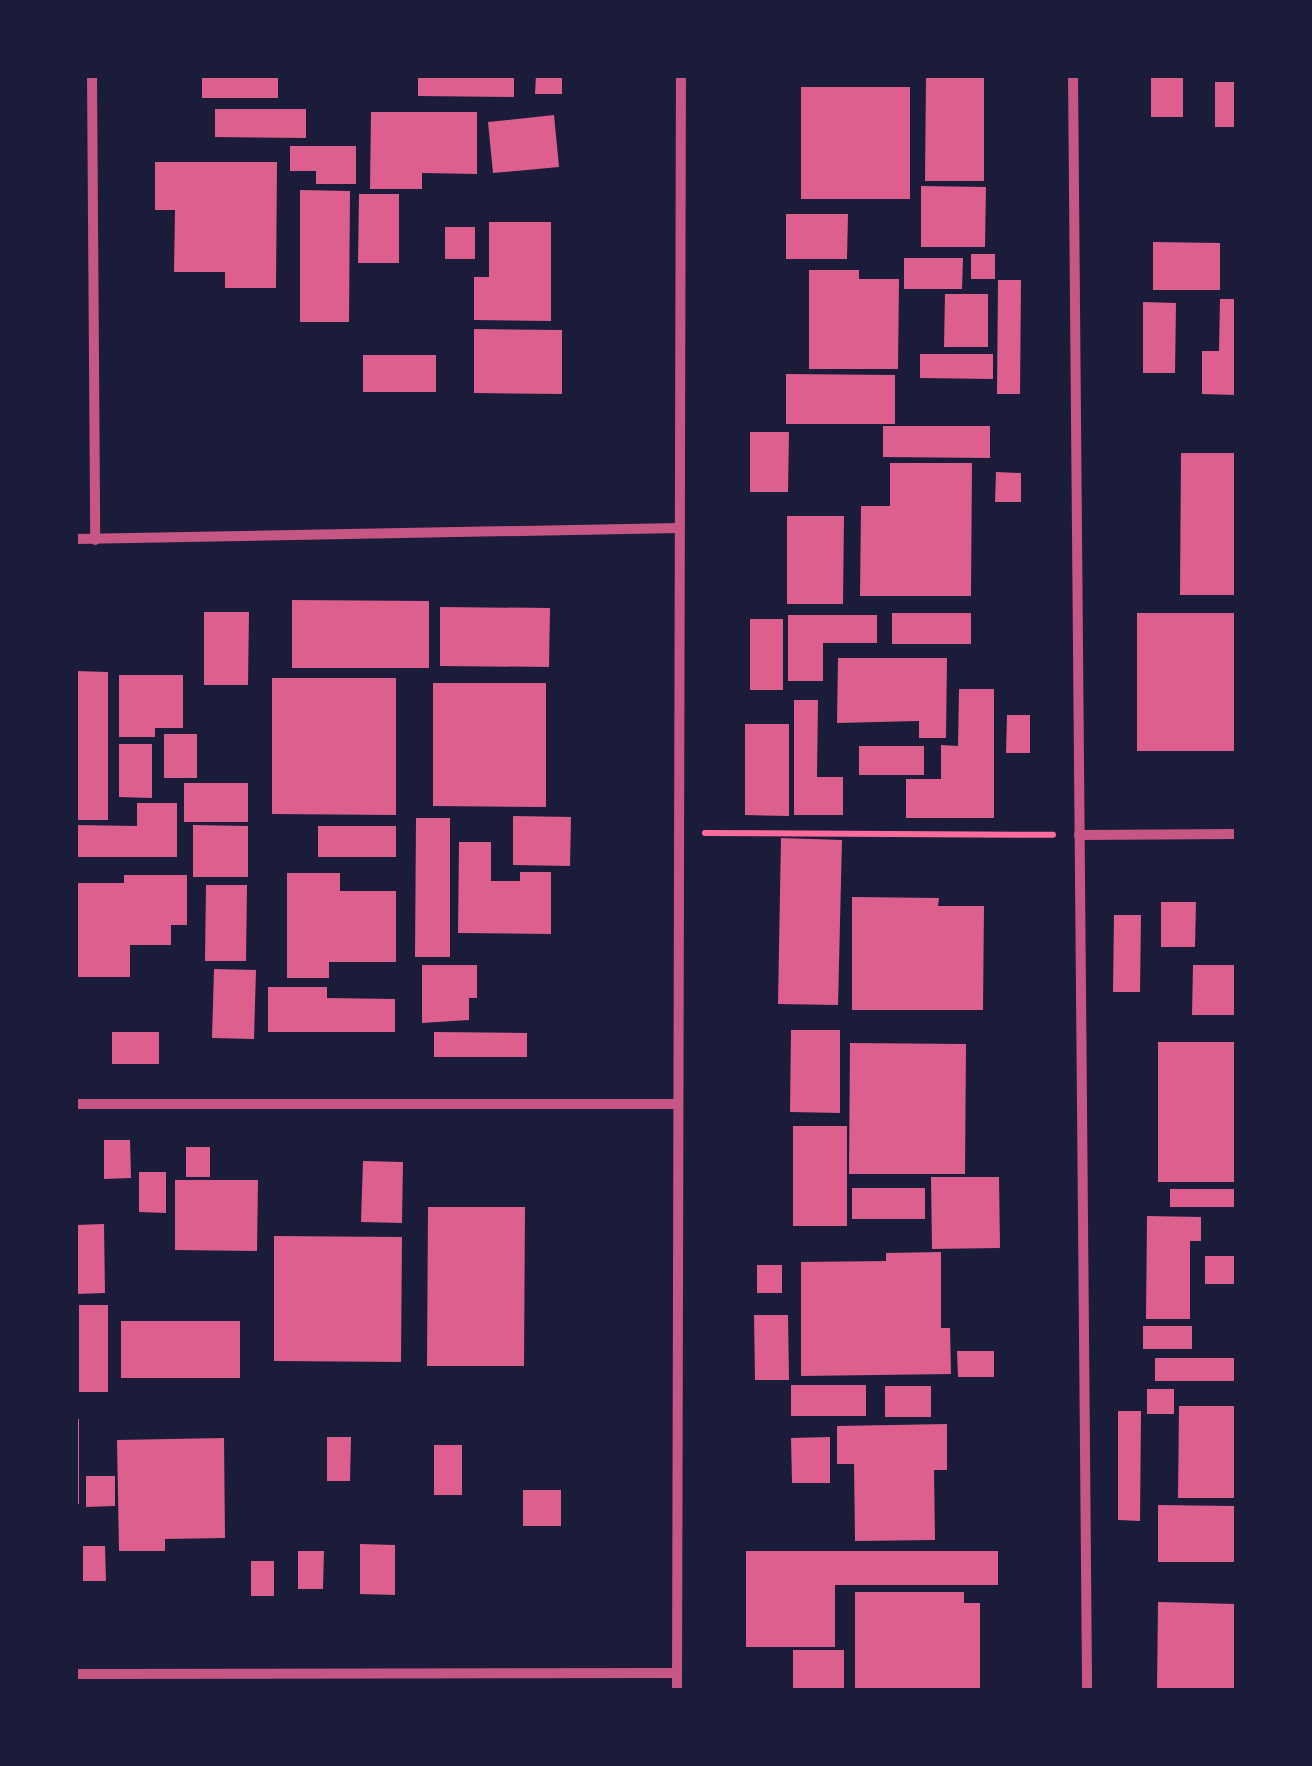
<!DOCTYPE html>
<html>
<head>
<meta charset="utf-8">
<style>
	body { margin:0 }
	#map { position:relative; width:1312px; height:1766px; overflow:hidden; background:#1b1b3a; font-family:"Noto Sans",sans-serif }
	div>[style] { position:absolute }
	.building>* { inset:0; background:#dd5f8e }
	.path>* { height:6px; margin:-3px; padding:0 3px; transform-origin:3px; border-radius:3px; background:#ff6b9d }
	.minor>* { height:10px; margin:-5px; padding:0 5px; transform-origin:5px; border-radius:5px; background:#c65784 }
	span { translate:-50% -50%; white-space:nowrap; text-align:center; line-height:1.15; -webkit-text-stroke:10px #1b1b3a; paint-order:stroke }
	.frame { position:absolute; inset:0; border:78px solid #1b1b3a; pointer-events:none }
</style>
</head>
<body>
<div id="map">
	<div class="building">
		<div style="clip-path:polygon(202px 75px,278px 75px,278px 98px,202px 98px)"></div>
		<div style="clip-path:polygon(418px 75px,514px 75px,514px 97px,418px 96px)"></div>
		<div style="clip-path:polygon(536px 75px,562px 75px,562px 94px,535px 94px)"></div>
		<div style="clip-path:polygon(1151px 75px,1183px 75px,1183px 117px,1151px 117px)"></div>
		<div style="clip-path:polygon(926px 77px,984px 77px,984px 181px,925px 181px)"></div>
		<div style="clip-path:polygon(1215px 82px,1237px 82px,1237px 127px,1215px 127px)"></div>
		<div style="clip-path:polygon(801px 87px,910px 87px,910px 199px,801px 199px)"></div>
		<div style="clip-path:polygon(215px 109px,306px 109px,306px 138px,215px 137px)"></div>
		<div style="clip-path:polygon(371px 112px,477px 112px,477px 174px,422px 173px,422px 189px,370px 189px)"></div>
		<div style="clip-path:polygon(554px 115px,559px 167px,493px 173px,488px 122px)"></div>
		<div style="clip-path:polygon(290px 146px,356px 146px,356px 184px,316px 184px,316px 171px,290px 171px)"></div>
		<div style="clip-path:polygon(155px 162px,277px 162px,276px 288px,225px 288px,225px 272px,174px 272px,175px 210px,155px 210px)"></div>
		<div style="clip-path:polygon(921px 186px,986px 187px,985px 247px,921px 247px)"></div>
		<div style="clip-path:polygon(300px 190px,350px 191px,349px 322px,300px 322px)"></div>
		<div style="clip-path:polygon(359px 194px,399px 194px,399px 263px,358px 263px)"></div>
		<div style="clip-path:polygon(786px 214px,848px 214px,847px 259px,786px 259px)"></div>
		<div style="clip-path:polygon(489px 222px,551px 222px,551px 321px,474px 320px,474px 277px,489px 277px)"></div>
		<div style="clip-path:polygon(445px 227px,475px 227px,475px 259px,445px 259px)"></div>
		<div style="clip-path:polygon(1153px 242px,1220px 243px,1220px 290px,1153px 290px)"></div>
		<div style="clip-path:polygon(971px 254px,995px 254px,995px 279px,971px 279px)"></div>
		<div style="clip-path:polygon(904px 258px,963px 258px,962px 289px,904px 289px)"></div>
		<div style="clip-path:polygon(809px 270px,859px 270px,859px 279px,899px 279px,898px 369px,809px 369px)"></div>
		<div style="clip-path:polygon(998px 280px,1021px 280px,1020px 394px,997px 394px)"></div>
		<div style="clip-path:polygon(945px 294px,988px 294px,988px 347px,944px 347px)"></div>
		<div style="clip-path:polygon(1220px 299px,1237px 299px,1237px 395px,1202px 394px,1202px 351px,1219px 351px)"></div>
		<div style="clip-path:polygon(1143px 302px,1176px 303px,1175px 373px,1143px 373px)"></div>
		<div style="clip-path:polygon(474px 329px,562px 330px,562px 394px,474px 393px)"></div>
		<div style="clip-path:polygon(920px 354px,993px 354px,993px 379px,920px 378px)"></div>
		<div style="clip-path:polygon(363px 355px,436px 355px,436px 392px,363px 392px)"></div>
		<div style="clip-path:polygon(786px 374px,895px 375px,895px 424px,786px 424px)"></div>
		<div style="clip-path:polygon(883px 426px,990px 426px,990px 458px,883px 457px)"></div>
		<div style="clip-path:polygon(750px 432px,789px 432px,788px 492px,750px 492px)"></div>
		<div style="clip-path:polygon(1181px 453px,1237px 453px,1237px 595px,1180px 595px)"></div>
		<div style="clip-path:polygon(890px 463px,972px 463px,971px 596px,860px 596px,861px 506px,890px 506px)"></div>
		<div style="clip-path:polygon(996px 472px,1021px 473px,1021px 502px,995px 502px)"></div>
		<div style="clip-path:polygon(787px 516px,844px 516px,843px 604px,787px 604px)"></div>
		<div style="clip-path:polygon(292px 600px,429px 601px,429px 668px,292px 668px)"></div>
		<div style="clip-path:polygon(440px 607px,550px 608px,549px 667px,440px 666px)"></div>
		<div style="clip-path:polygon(204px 612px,249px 612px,248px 685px,204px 685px)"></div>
		<div style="clip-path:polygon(892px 613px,971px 613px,971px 644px,892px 644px)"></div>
		<div style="clip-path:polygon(1137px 613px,1237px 613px,1237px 751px,1137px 751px)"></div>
		<div style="clip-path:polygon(788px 615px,877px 615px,877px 643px,823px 643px,823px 681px,788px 681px)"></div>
		<div style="clip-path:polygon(750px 619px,783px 619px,783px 690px,750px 690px)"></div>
		<div style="clip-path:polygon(838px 658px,947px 658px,946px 738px,919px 738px,919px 721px,837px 723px)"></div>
		<div style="clip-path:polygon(75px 671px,108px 672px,108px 820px,75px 820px)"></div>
		<div style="clip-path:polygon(119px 675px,183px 675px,183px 728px,155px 728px,155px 737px,119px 737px)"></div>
		<div style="clip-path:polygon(272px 678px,396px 678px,396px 815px,272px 814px)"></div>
		<div style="clip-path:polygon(433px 683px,546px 683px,546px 807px,433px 806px)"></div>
		<div style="clip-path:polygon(959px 689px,994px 689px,994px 818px,906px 818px,906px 779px,941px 779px,941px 745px,958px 746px)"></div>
		<div style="clip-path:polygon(794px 700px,818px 700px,817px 777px,843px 777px,843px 815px,794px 815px)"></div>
		<div style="clip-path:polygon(1007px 715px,1030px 715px,1030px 753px,1006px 753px)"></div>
		<div style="clip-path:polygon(745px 724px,789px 724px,789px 816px,745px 815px)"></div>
		<div style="clip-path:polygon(164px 734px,197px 734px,197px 778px,164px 778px)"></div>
		<div style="clip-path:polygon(119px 744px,152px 744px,152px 798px,119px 797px)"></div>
		<div style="clip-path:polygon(859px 746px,924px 746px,924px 775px,859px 775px)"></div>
		<div style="clip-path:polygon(184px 783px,248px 783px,248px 822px,184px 822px)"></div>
		<div style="clip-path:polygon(137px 803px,177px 803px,177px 857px,75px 857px,75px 825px,137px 826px)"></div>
		<div style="clip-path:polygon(513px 816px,571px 817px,570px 866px,513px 865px)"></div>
		<div style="clip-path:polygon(416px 818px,450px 818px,450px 957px,415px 957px)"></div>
		<div style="clip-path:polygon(193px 825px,248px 826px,248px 877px,193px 877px)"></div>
		<div style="clip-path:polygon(318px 826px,396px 826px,396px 857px,318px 857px)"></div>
		<div style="clip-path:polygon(781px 838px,842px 840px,838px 1005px,778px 1004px)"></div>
		<div style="clip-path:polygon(459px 842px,491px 842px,491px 881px,520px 881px,520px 872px,551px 872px,551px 934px,458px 933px)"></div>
		<div style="clip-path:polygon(287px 873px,340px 873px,340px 891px,396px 891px,396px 962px,329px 962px,329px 978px,287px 978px)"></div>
		<div style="clip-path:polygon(124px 875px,187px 875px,187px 925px,171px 925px,171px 945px,130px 945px,130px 977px,75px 977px,75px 883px,124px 883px)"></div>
		<div style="clip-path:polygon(206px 885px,247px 885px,246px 961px,205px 961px)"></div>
		<div style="clip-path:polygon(852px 897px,939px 898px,938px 906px,984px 906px,983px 1010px,852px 1010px)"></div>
		<div style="clip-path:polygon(1161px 902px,1196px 902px,1195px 947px,1161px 947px)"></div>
		<div style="clip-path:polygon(1114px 915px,1141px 915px,1140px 992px,1113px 992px)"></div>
		<div style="clip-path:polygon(422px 965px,477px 965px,477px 998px,469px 998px,469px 1020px,422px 1023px)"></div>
		<div style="clip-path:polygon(1193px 965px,1234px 965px,1234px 1015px,1192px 1015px)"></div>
		<div style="clip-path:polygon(214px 969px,256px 970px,254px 1039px,212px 1038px)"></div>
		<div style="clip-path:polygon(268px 987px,327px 987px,327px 998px,395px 999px,395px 1032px,268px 1032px)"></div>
		<div style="clip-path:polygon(791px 1030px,840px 1030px,840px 1113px,790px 1112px)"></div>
		<div style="clip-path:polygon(112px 1032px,159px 1032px,159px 1064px,112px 1064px)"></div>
		<div style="clip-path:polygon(434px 1032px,527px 1033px,527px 1057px,434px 1057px)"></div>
		<div style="clip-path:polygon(1158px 1042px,1237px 1042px,1237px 1182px,1158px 1182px)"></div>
		<div style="clip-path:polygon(850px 1043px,966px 1044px,965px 1174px,849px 1174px)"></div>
		<div style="clip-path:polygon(793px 1126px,847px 1126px,847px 1226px,793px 1226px)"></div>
		<div style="clip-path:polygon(104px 1140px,130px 1140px,131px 1178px,104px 1179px)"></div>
		<div style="clip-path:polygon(186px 1147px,210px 1147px,210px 1177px,186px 1177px)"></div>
		<div style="clip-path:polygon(363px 1161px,403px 1162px,402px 1223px,361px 1222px)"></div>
		<div style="clip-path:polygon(139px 1172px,166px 1172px,166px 1213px,139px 1212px)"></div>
		<div style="clip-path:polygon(931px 1177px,999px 1177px,1000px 1248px,932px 1249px)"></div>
		<div style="clip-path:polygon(175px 1180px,258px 1180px,257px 1251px,175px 1250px)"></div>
		<div style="clip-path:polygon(852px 1188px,925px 1188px,925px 1219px,852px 1219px)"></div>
		<div style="clip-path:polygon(1170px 1189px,1237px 1189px,1237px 1207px,1170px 1207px)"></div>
		<div style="clip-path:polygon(428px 1207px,525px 1207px,524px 1366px,427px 1366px)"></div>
		<div style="clip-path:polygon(1147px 1216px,1201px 1217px,1201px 1241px,1190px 1241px,1190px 1319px,1146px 1319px)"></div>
		<div style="clip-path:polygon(104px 1224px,105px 1293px,76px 1294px,75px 1225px)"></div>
		<div style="clip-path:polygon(274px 1236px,402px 1237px,401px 1362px,274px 1361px)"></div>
		<div style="clip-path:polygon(941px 1252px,941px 1328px,950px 1328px,951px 1374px,801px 1376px,801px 1262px,886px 1261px,886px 1253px)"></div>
		<div style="clip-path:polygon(1205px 1256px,1237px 1256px,1237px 1284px,1205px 1284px)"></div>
		<div style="clip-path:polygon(757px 1265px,782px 1265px,782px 1293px,757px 1293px)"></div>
		<div style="clip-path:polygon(79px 1305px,108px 1305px,108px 1392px,79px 1392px)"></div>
		<div style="clip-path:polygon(754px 1315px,788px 1315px,789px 1380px,755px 1380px)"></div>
		<div style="clip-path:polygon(121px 1321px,240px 1321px,240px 1378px,121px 1378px)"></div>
		<div style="clip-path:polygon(1143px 1326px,1192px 1326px,1192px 1349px,1143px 1349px)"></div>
		<div style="clip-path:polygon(957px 1351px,994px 1351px,994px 1377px,958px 1377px)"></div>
		<div style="clip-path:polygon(1155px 1358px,1237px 1358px,1237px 1381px,1155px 1381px)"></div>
		<div style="clip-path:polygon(791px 1385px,866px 1385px,866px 1416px,791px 1416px)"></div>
		<div style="clip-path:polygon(885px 1386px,931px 1386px,931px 1417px,885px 1417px)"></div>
		<div style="clip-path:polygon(1147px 1389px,1174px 1389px,1174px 1414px,1147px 1414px)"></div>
		<div style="clip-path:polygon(1179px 1406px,1237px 1406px,1237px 1498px,1178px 1498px)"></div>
		<div style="clip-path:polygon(1118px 1411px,1141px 1411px,1140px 1521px,1118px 1520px)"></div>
		<div style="clip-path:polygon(75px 1419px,79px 1419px,79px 1504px,75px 1504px)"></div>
		<div style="clip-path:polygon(947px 1424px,947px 1470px,934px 1470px,935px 1540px,855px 1541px,854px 1464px,837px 1464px,837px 1426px)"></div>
		<div style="clip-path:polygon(327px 1437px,351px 1437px,350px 1481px,327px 1481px)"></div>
		<div style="clip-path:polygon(830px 1437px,830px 1483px,792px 1483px,791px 1438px)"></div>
		<div style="clip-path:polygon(224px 1438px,225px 1538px,165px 1539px,165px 1551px,119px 1551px,117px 1440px)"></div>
		<div style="clip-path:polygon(434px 1445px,462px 1445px,462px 1495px,434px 1495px)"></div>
		<div style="clip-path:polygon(86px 1476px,115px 1476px,115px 1506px,86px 1507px)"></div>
		<div style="clip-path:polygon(523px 1490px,561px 1490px,561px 1526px,523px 1526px)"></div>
		<div style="clip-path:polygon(1158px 1505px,1234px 1506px,1234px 1562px,1158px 1562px)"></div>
		<div style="clip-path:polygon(360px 1544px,395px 1545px,395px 1595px,360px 1594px)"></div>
		<div style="clip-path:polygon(83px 1546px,105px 1546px,106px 1581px,83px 1581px)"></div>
		<div style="clip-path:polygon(298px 1551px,324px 1551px,323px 1589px,298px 1589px)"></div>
		<div style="clip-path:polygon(746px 1551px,998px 1551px,998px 1585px,835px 1585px,835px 1647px,746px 1647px)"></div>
		<div style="clip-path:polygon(251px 1561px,274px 1561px,274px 1596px,251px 1596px)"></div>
		<div style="clip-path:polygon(855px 1592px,964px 1592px,964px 1603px,980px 1603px,980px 1691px,855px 1691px)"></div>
		<div style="clip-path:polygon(1158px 1602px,1237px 1604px,1237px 1691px,1157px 1691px)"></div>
		<div style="clip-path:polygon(793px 1650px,844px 1650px,844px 1691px,793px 1691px)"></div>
	</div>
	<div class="path">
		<div style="left:705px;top:833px;width:348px;rotate:0.3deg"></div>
	</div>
	<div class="minor">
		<div style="left:92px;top:75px;width:465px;rotate:89.6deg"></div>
		<div style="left:1073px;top:75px;width:1616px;rotate:89.5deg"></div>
		<div style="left:75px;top:539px;width:605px;rotate:-1.04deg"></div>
		<div style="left:1079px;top:835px;width:158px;rotate:-0.4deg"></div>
		<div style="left:75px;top:1104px;width:603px"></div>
		<div style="left:75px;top:1674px;width:602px;rotate:-0.1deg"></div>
		<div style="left:677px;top:1691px;width:1616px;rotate:-89.86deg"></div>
	</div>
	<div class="frame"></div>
</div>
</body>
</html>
